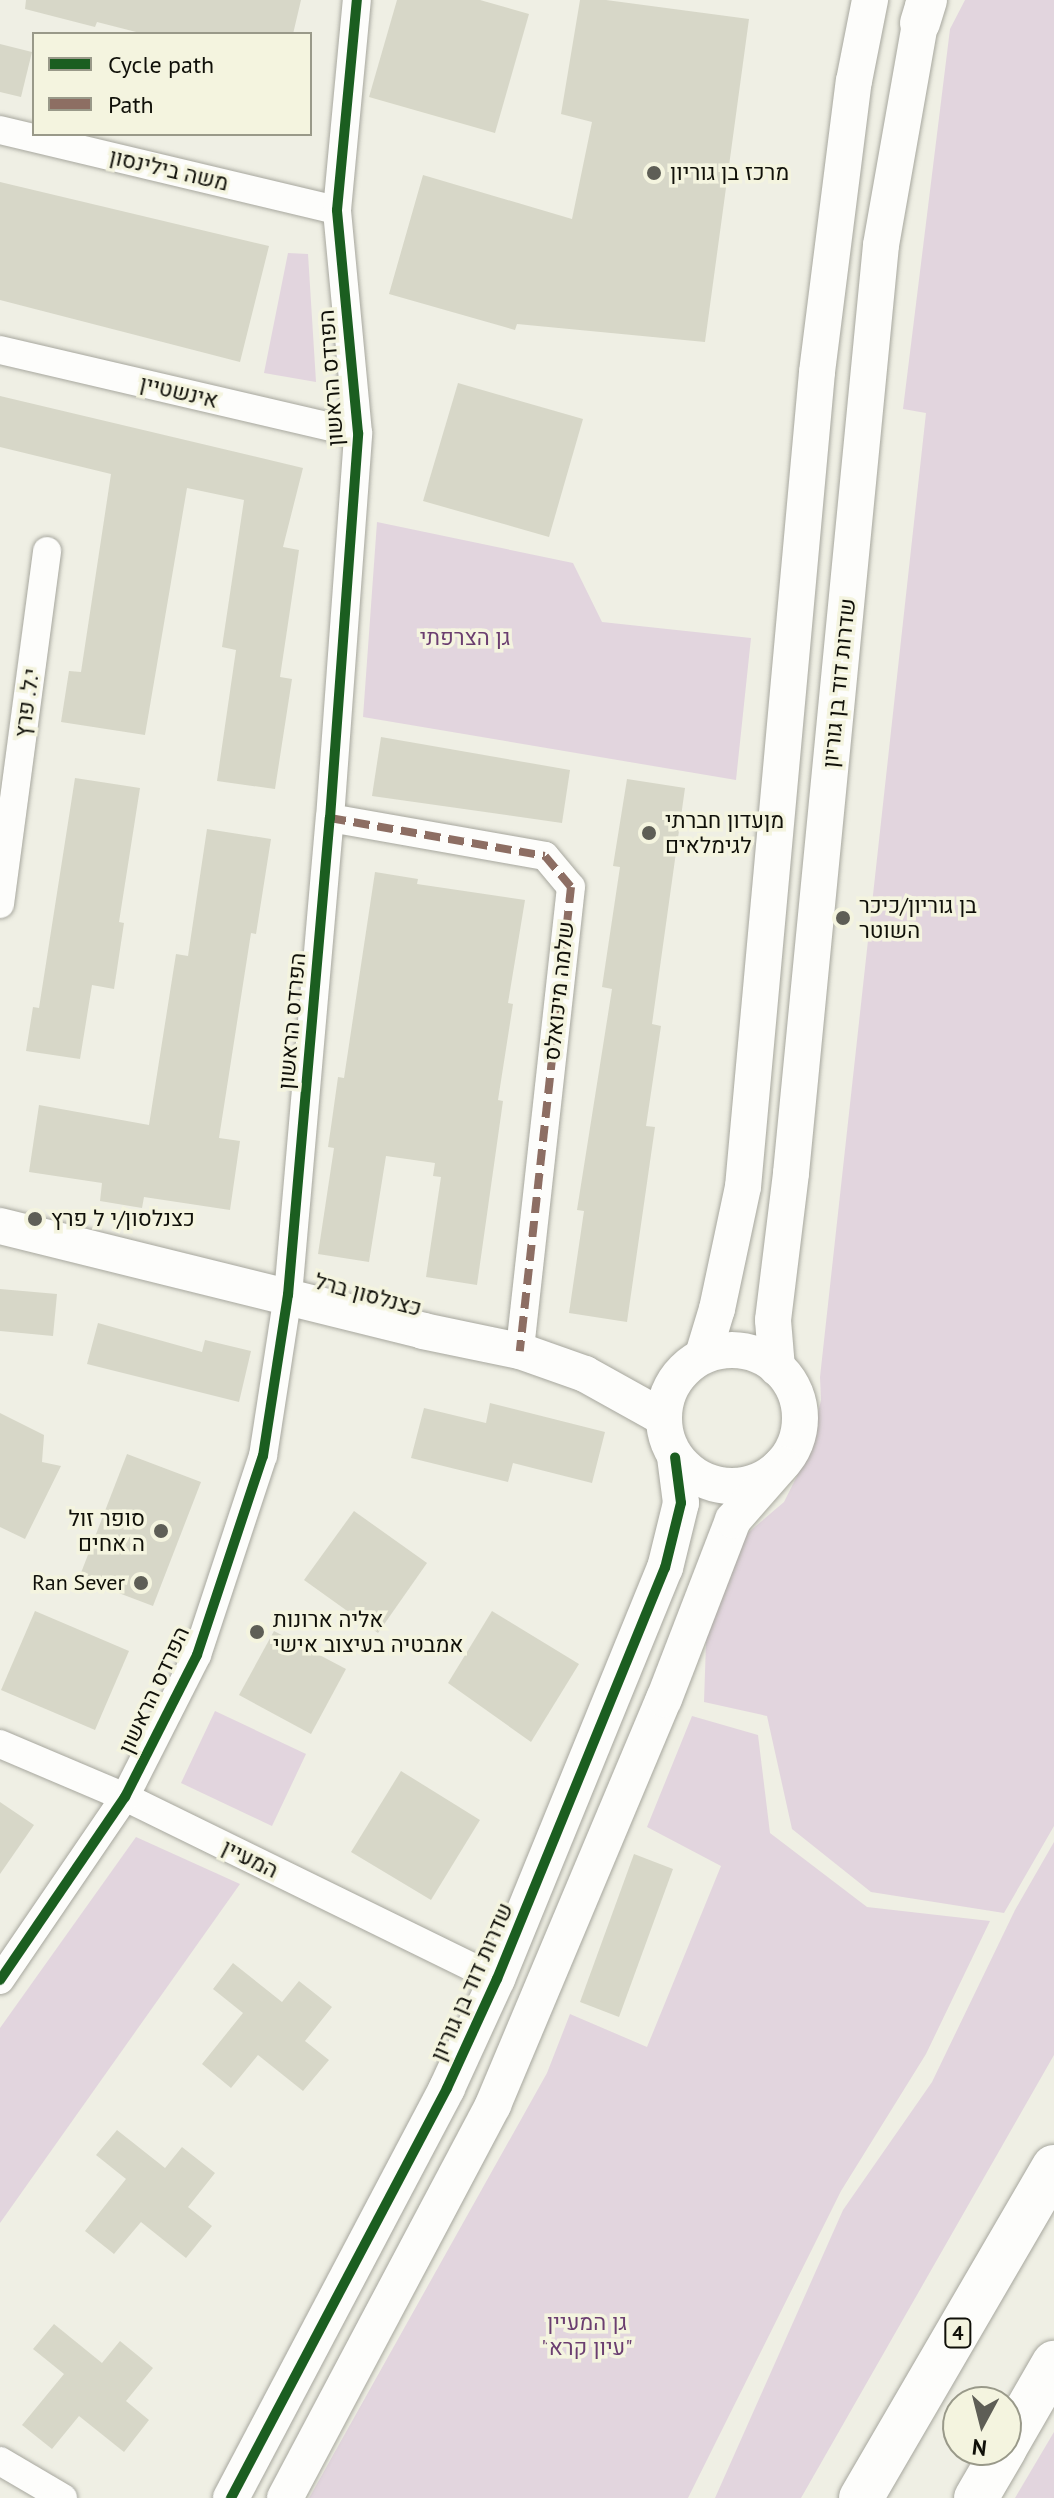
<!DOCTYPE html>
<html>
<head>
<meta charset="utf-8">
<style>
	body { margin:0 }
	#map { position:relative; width:1054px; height:2498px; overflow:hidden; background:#efefe4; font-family:"PT Sans",Heebo,sans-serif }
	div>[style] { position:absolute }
	.green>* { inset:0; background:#e2d5de }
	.building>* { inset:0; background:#d7d7c8 }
	.roads { filter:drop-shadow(0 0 2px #a7a79e) drop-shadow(0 0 2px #a7a79e) }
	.minor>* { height:28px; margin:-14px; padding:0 14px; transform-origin:14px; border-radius:14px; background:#fdfdfb }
	.tertiary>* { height:36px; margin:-18px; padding:0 18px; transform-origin:18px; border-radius:18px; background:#fdfdfb }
	.tertiary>.ring { margin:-18px; padding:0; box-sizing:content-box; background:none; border:36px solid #fdfdfb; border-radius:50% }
	.secondary>* { height:40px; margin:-20px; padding:0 20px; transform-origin:20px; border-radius:20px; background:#fdfdfb }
	.motorway>* { height:44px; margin:-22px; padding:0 22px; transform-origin:22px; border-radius:22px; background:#fdfdfb }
	.quiet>* { height:8px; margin-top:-4px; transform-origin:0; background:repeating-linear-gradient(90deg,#8d6e63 0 16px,transparent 0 24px) }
	.cycleway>* { height:10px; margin:-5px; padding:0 5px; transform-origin:5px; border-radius:5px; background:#1b5e20 }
	.dots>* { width:22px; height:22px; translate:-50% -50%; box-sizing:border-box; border:4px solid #f4f4df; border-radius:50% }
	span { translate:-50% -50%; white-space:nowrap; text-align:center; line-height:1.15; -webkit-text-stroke:7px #f4f4df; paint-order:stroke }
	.shield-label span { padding:2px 6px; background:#f4f4df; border:2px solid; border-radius:6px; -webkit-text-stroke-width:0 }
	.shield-label { font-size:20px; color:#101009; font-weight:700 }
	.street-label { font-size:22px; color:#101009 }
	.poi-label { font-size:22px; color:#101009 }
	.left { translate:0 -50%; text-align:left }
	.right { translate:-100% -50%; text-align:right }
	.park-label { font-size:22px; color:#6b3e70 }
	.legend { position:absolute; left:32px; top:32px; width:280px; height:104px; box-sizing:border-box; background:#f4f4df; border:2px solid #999989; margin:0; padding:10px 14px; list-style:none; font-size:24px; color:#101009 }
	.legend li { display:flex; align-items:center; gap:16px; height:40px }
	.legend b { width:40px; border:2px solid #999989 }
	.north { position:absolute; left:942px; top:2386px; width:80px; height:80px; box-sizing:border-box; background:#f4f4df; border:2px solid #999989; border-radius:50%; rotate:187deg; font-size:22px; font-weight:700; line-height:32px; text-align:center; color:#101009 }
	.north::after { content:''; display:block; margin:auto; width:28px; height:36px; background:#5e5e56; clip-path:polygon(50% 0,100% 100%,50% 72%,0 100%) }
</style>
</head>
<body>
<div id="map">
	<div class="green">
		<div style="clip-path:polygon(965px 0,1054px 0,1054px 1826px,1004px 1913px,871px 1892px,792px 1829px,767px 1716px,704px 1702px,707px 1613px,735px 1544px,784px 1502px,809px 1452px,821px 1400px,820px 1377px,926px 413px,903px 409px,950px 29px)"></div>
		<div style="clip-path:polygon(288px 253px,308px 254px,316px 382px,264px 373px)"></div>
		<div style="clip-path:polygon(377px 522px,573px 563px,602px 622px,751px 638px,736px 780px,363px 717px)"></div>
		<div style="clip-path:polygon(215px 1711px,306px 1754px,272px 1826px,181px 1783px)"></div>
		<div style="clip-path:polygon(692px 1716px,758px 1735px,770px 1833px,867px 1907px,990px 1921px,926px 2054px,841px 2191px,688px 2498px,309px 2498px,547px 2073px,570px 2014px,647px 2047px,721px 1866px,647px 1827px)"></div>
		<div style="clip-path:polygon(136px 1837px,240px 1884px,0 2223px,0 2028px)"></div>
		<div style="clip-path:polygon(1054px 1842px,1054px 2055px,801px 2498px,715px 2498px,843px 2210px,932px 2082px,1015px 1910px)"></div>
		<div style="clip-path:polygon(1054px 2432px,1054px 2498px,1015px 2498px)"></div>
	</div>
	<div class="building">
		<div style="clip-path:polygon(26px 0,301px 0,293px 34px,144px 34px,97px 22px,95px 27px,25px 9px)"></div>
		<div style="clip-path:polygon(397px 0,480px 0,529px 14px,495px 133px,369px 97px)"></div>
		<div style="clip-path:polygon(580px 0,606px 0,749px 19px,705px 342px,517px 324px,515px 330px,389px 294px,423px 175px,572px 219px,592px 122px,561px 114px)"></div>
		<div style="clip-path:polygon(0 44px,32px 52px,21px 97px,0 92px)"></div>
		<div style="clip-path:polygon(0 182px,269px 246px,240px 362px,0 300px)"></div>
		<div style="clip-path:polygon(458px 383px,583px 419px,549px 537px,423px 501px)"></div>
		<div style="clip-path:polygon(0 396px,303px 468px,283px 547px,299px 550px,280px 677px,292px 679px,275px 789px,217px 781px,236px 650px,222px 647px,244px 500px,187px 488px,145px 735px,61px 722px,69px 671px,81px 672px,111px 474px,0 447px)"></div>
		<div style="clip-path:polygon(381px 737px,570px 770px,562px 823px,372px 796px)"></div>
		<div style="clip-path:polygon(75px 778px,140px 788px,119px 922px,124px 923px,114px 989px,92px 985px,80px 1059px,26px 1051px,33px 1007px,39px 1008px)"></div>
		<div style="clip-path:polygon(627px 779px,685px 788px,652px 1024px,661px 1026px,646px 1126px,655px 1127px,627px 1322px,569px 1313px,584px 1211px,577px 1210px,612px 989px,602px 987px,620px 867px,613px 866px)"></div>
		<div style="clip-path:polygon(207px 829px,271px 839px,256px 934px,251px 933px,219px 1138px,240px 1141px,230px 1210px,144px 1197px,142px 1208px,100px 1201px,102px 1183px,29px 1172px,39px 1105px,149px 1125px,176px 954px,188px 956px)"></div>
		<div style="clip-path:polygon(375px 872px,418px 879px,417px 884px,525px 900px,508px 1003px,513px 1004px,498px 1100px,503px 1101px,477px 1285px,426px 1277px,441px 1177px,433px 1176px,435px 1163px,386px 1156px,369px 1262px,318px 1254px,334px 1148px,328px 1147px,331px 1127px,338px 1077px,344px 1078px)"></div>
		<div style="clip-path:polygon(0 1289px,57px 1294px,53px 1336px,0 1331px)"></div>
		<div style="clip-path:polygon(98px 1323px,202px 1352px,205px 1340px,251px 1351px,239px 1402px,87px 1364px)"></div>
		<div style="clip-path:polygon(490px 1403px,605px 1432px,592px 1483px,513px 1463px,508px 1482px,411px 1458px,424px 1408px,486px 1423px)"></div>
		<div style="clip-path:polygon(0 1413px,44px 1435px,42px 1462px,61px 1466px,25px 1539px,0 1527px)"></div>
		<div style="clip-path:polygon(127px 1454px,201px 1482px,153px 1606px,79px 1578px)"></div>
		<div style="clip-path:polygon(354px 1511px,427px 1563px,378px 1633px,304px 1580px)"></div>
		<div style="clip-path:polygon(35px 1611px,129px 1651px,95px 1730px,1px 1690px)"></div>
		<div style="clip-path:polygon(492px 1611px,579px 1664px,531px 1742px,448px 1683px)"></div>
		<div style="clip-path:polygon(274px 1631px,346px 1669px,311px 1734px,239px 1695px)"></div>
		<div style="clip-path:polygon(401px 1771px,480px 1820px,431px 1900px,351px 1852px)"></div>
		<div style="clip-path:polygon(0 1802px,34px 1825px,0 1874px)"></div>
		<div style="clip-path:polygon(634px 1854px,673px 1869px,619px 2017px,580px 2002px)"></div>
		<div style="clip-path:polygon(233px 1963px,282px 2002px,299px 1981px,332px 2007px,305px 2041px,329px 2060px,303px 2091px,258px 2055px,231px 2088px,202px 2064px,243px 2013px,213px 1989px)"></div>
		<div style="clip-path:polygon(117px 2130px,165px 2168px,182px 2147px,215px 2173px,188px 2207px,212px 2226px,186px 2258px,141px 2222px,114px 2254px,85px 2231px,126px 2179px,96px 2155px)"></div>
		<div style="clip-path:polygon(54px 2324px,102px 2363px,120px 2341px,153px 2368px,126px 2401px,149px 2420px,124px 2452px,79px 2416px,52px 2449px,22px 2425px,64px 2374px,33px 2349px)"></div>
	</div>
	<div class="roads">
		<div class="minor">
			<div style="left:0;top:130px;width:346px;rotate:13.4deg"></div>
			<div style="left:0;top:350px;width:367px;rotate:13.1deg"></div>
			<div style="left:330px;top:818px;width:218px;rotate:10deg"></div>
			<div style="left:545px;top:856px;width:40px;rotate:50deg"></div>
			<div style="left:571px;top:887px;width:467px;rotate:96.3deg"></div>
			<div style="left:0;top:904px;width:356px;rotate:-82.4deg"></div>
			<div style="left:0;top:1744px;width:136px;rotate:23deg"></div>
			<div style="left:125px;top:1797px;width:414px;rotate:26.1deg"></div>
			<div style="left:0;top:1980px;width:222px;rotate:-55.7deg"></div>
			<div style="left:125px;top:1797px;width:159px;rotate:-63.1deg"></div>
			<div style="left:197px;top:1655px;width:210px;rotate:-71.7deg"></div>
			<div style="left:263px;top:1456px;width:163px;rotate:-81.2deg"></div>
			<div style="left:288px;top:1295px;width:479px;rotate:-85deg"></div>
			<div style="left:330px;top:818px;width:386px;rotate:-85.8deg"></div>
			<div style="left:358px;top:433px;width:224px;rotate:-95.4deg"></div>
			<div style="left:337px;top:210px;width:211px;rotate:-84.6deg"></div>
			<div style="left:0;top:2461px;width:73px;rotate:30.4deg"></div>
		</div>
		<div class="tertiary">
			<div style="left:0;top:1226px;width:436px;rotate:13.9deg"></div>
			<div style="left:423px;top:1331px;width:99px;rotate:11.7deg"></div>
			<div style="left:520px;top:1351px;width:69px;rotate:19.5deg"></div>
			<div style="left:585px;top:1374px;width:90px;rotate:29.1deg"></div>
			<div class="ring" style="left:664px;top:1350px;width:100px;height:100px"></div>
			<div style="left:703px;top:1355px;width:48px;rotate:-73.1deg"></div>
			<div style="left:717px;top:1309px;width:125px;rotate:-78deg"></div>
			<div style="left:743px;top:1187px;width:818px;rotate:-84.81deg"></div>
			<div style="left:817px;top:372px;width:293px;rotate:-82.8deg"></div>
			<div style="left:854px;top:81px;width:83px;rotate:-78.8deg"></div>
			<div style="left:777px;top:1368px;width:48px;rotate:-94.8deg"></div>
			<div style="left:773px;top:1320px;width:148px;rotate:-83deg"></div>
			<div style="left:791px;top:1173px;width:932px;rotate:-84.46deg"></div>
			<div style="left:881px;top:245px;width:249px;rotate:-80deg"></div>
			<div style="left:231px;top:2498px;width:463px;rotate:-62.2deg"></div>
			<div style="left:447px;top:2088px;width:120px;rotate:-65.4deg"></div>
			<div style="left:497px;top:1979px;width:444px;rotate:-67.8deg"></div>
			<div style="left:665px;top:1568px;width:67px;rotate:-76.2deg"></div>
			<div style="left:681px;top:1503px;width:46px;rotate:-97.4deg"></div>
			<div style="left:285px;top:2498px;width:445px;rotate:-62.1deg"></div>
			<div style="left:493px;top:2105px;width:441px;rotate:-67.2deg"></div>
			<div style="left:664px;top:1699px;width:192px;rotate:-68.9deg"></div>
			<div style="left:733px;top:1520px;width:74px;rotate:-48.8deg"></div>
		</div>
		<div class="secondary">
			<div style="left:920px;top:23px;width:24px;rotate:-73deg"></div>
		</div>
		<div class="motorway">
			<div style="left:1006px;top:2446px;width:96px;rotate:-60deg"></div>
			<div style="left:861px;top:2498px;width:383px;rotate:-59.8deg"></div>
			<div style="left:976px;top:2498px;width:56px;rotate:-59.7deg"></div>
		</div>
	</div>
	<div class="quiet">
		<div style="left:330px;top:818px;width:218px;rotate:10deg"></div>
		<div style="left:545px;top:856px;width:40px;rotate:50deg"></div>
		<div style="left:571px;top:887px;width:467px;rotate:96.3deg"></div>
	</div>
	<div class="cycleway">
		<div style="left:0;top:1980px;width:222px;rotate:-55.7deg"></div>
		<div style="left:125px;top:1797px;width:159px;rotate:-63.1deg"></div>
		<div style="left:197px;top:1655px;width:210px;rotate:-71.7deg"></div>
		<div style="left:263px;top:1456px;width:163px;rotate:-81.2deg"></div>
		<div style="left:288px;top:1295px;width:479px;rotate:-85deg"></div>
		<div style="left:330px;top:818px;width:386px;rotate:-85.8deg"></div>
		<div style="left:358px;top:433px;width:224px;rotate:-95.4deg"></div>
		<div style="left:337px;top:210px;width:211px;rotate:-84.6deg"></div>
		<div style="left:231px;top:2498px;width:463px;rotate:-62.2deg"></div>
		<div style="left:447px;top:2088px;width:120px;rotate:-65.4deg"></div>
		<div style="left:497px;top:1979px;width:444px;rotate:-67.8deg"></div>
		<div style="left:665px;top:1568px;width:67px;rotate:-76.2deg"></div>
		<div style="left:681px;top:1503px;width:46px;rotate:-97.4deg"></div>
	</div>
	<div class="dots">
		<div style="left:654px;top:173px;background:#5e5e56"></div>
		<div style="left:649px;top:833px;background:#5e5e56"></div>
		<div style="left:843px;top:918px;background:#5e5e56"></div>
		<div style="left:35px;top:1219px;background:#5e5e56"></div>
		<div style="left:161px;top:1531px;background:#5e5e56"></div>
		<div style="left:141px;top:1583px;background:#5e5e56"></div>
		<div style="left:257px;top:1632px;background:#5e5e56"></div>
	</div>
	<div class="shield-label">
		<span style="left:958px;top:2333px">4</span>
	</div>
	<div class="street-label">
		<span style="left:169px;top:170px;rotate:13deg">משה בילינסון</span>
		<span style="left:331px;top:378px;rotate:-94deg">הפרדס הראשון</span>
		<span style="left:179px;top:392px;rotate:13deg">אינשטיין</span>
		<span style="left:839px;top:683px;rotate:-84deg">שדרות דוד בן גוריון</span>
		<span style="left:27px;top:703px;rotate:-82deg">י.ל. פרץ</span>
		<span style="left:559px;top:991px;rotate:-84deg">שלמה מיכואלס</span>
		<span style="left:292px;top:1021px;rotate:-85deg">הפרדס הראשון</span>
		<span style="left:368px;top:1295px;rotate:15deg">כצנלסון ברל</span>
		<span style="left:154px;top:1690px;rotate:-65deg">הפרדס הראשון</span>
		<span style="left:250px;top:1859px;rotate:26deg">המעיין</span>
		<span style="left:472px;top:1982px;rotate:-66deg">שדרות דוד בן גוריון</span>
	</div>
	<div class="poi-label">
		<span class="left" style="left:670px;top:173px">מרכז בן גוריון</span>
		<span class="left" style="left:665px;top:833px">מןעדון חברתי<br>לגימלאים</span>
		<span class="left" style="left:859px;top:918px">בן גוריון/כיכר<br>השוטר</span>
		<span class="left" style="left:51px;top:1219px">כצנלסון/י ל פרץ</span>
		<span class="right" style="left:145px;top:1531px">סופר זול<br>ה אחים</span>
		<span class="right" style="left:125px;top:1583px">Ran Sever</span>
		<span class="left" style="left:273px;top:1632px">אליה ארונות<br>אמבטיה בעיצוב אישי</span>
	</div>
	<div class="park-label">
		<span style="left:465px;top:638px">גן הצרפתי</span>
		<span style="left:587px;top:2335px">גן המעיין<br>"עיון קרא"</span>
	</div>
	<ul class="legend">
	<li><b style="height:10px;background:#1b5e20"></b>Cycle path</li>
	<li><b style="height:10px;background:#8d6e63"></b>Path</li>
	</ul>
	<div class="north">N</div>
</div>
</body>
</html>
